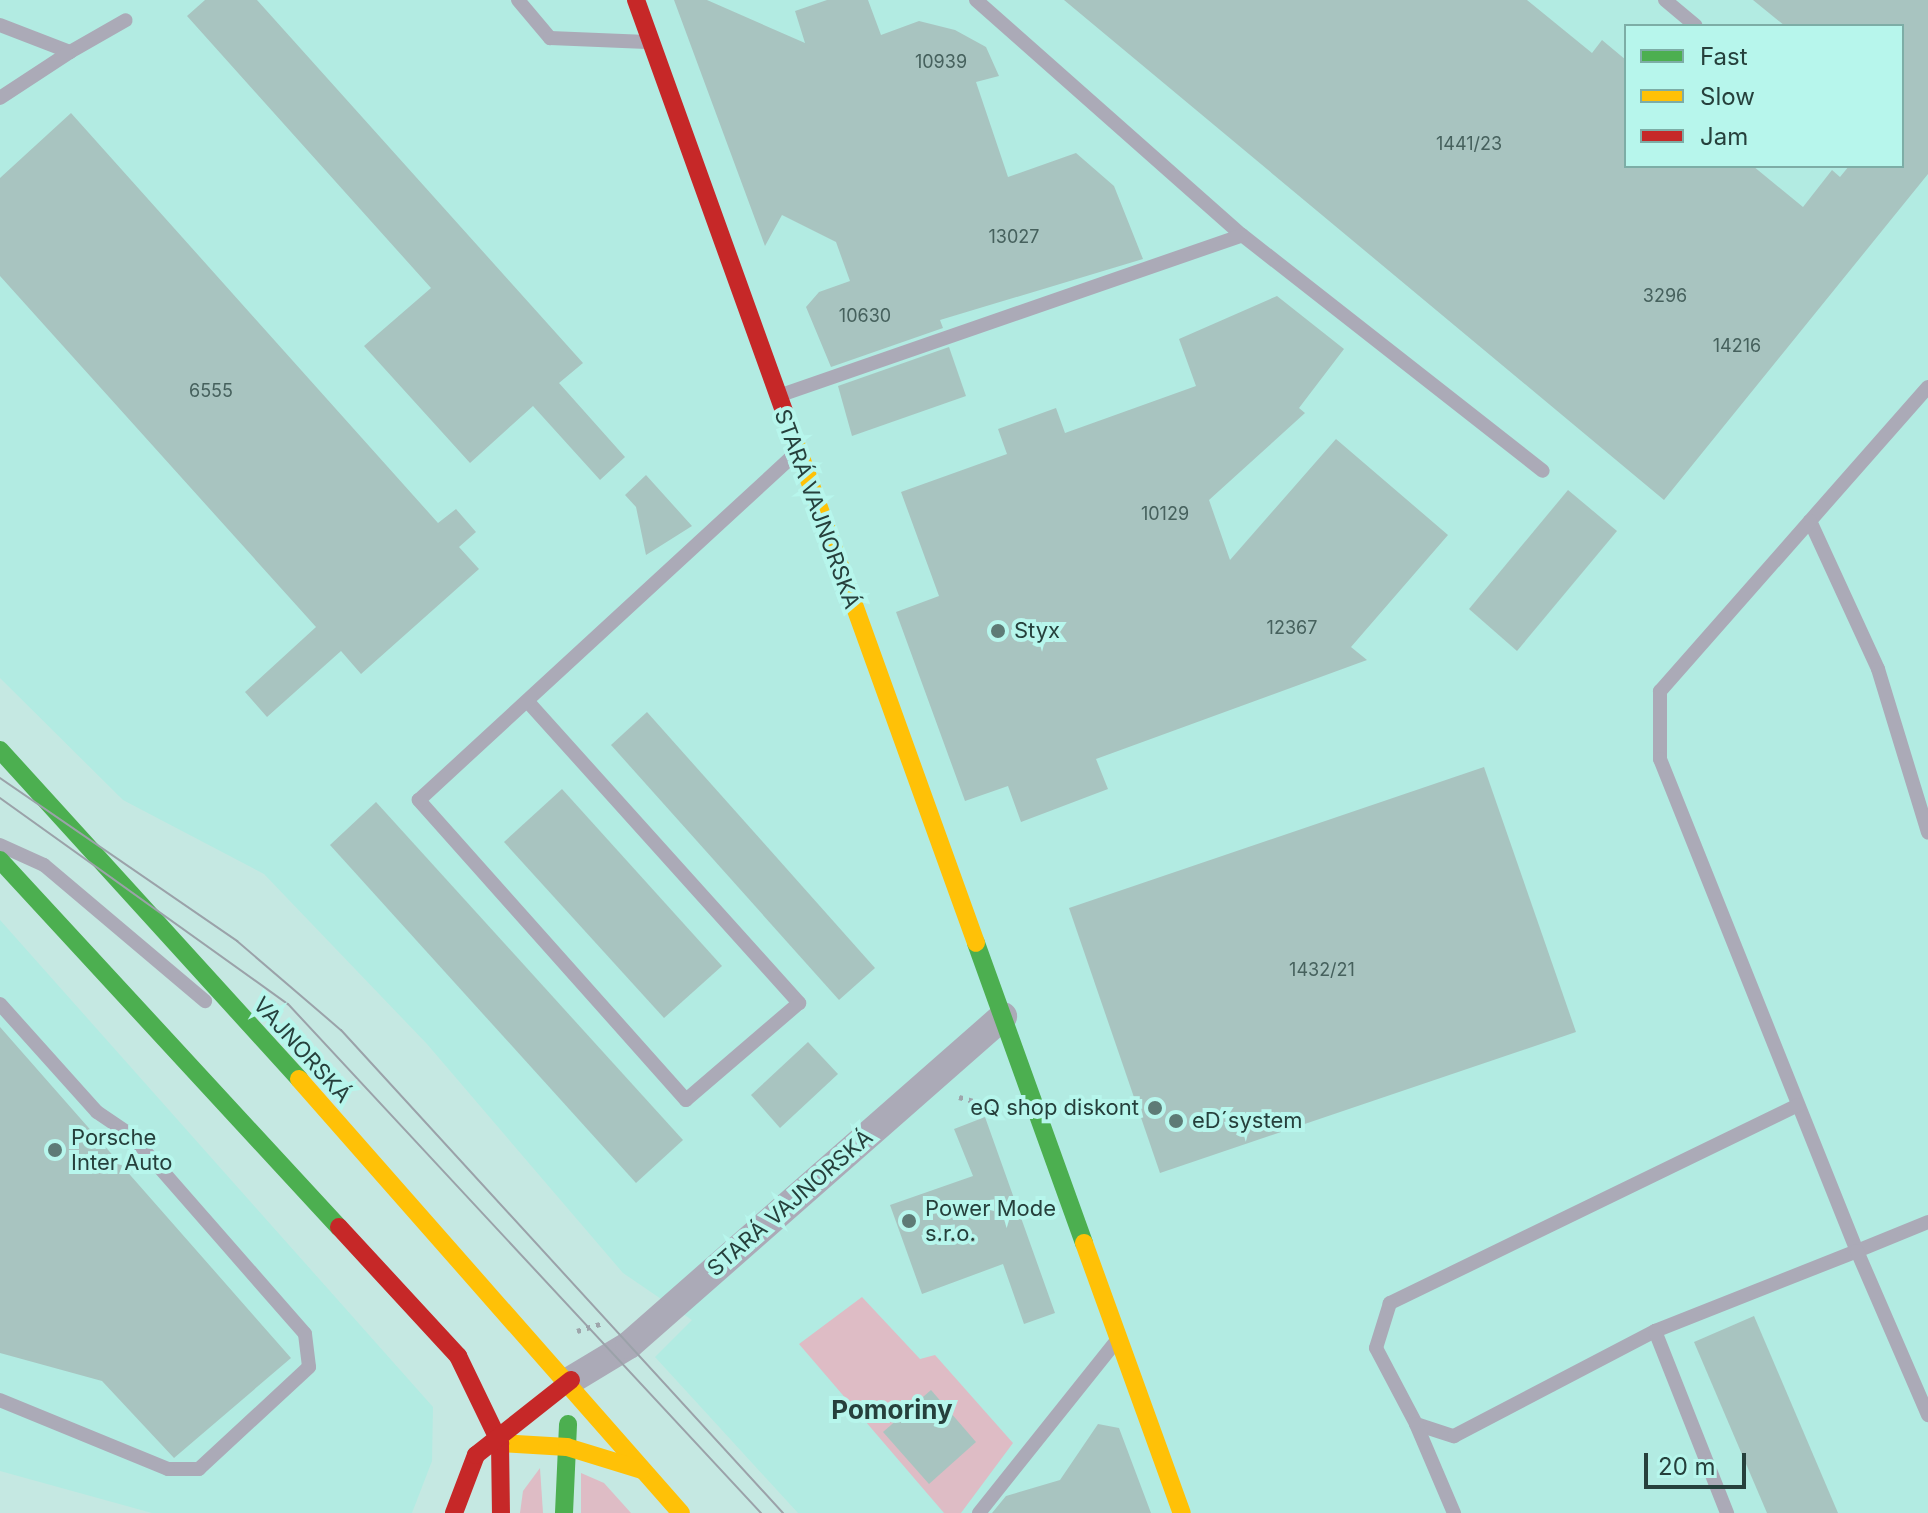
<!DOCTYPE html>
<html>
<head>
<meta charset="utf-8">
<style>
	body { margin:0 }
	#map { position:relative; width:1928px; height:1513px; overflow:hidden; background:#c5e8e2; font-family:Inter,sans-serif }
	div>[style] { position:absolute }
	.built>* { inset:0; background:#b2ebe2 }
	.green>* { inset:0; background:#debcc5 }
	.building>* { inset:0; background:#a8c4c0 }
	.path>* { height:5px; margin-top:-2.5px; transform-origin:0; background:repeating-linear-gradient(90deg,#9ea5ab 0 4px,transparent 0 10px) }
	.lane>* { height:14px; margin:-7px; padding:0 7px; transform-origin:7px; border-radius:7px; background:#abaab7 }
	.street>* { height:28px; margin:-14px; padding:0 14px; transform-origin:14px; border-radius:14px; background:#abaab7 }
	.fast>* { height:18px; margin:-9px; padding:0 9px; transform-origin:9px; border-radius:9px; background:#4caf50 }
	.slow>* { height:18px; margin:-9px; padding:0 9px; transform-origin:9px; border-radius:9px; background:#ffc107 }
	.jam>* { height:18px; margin:-9px; padding:0 9px; transform-origin:9px; border-radius:9px; background:#c62828 }
	.tram>* { height:2px; margin:-1px; padding:0 1px; transform-origin:1px; border-radius:1px; background:#9ba2a9 }
	.dots>* { width:22px; height:22px; translate:-50% -50%; box-sizing:border-box; border:4px solid #b7f6ec; border-radius:50% }
	span { translate:-50% -50%; white-space:nowrap; text-align:center; line-height:1.15; -webkit-text-stroke:8px #b7f6ec; paint-order:stroke }
	.number-label { font-size:18px; color:#46615d }
	.number-label span { -webkit-text-stroke-width:0 }
	.street-label { font-size:22px; color:#26403c }
	.poi-label { font-size:22px; color:#26403c }
	.left { translate:0 -50%; text-align:left }
	.right { translate:-100% -50%; text-align:right }
	.quarter-label { font-size:26px; color:#26403c; font-weight:700 }
	.legend { position:absolute; left:1624px; top:24px; width:280px; height:144px; box-sizing:border-box; background:#b7f6ec; border:2px solid #7dada6; margin:0; padding:10px 14px; list-style:none; font-size:24px; color:#26403c }
	.legend li { display:flex; align-items:center; gap:16px; height:40px }
	.legend b { width:40px; border:2px solid #7dada6 }
	.scale { position:absolute; left:1644px; top:1453px; width:102px; height:36px; box-sizing:border-box; border:4px solid #26403c; border-top:0; padding-left:10px; font-size:24px; line-height:28px; white-space:nowrap; color:#26403c; -webkit-text-stroke:6px #b7f6ec; paint-order:stroke }
</style>
</head>
<body>
<div id="map">
	<div class="built">
		<div style="clip-path:polygon(evenodd,0 0,1928px 0,1928px 1513px,798px 1513px,655px 1357px,692px 1320px,623px 1273px,427px 1044px,264px 874px,123px 800px,0 678px,0 0,1626px 26px,1902px 26px,1902px 166px,1626px 166px,1626px 26px)"></div>
		<div style="clip-path:polygon(0 920px,433px 1407px,432px 1461px,412px 1513px,152px 1513px,0 1471px)"></div>
	</div>
	<div class="green">
		<div style="clip-path:polygon(862px 1297px,920px 1359px,935px 1355px,1013px 1443px,961px 1513px,944px 1513px,799px 1344px)"></div>
		<div style="clip-path:polygon(540px 1468px,543px 1513px,520px 1513px,523px 1491px)"></div>
		<div style="clip-path:polygon(581px 1473px,604px 1483px,631px 1513px,581px 1513px)"></div>
	</div>
	<div class="building">
		<div style="clip-path:polygon(205px 0,257px 0,583px 363px,559px 383px,625px 457px,600px 480px,533px 406px,470px 463px,364px 346px,431px 288px,187px 16px)"></div>
		<div style="clip-path:polygon(674px 0,707px 0,805px 43px,795px 11px,827px 0,868px 0,881px 35px,919px 21px,955px 30px,986px 47px,999px 76px,976px 82px,1008px 177px,1076px 153px,1114px 186px,1143px 259px,940px 320px,943px 328px,831px 367px,806px 307px,819px 292px,850px 281px,836px 242px,782px 215px,765px 246px)"></div>
		<div style="clip-path:polygon(1064px 0,1527px 0,1592px 53px,1602px 40px,1626px 60px,1626px 166px,1753px 166px,1803px 207px,1832px 170px,1840px 177px,1849px 166px,1902px 166px,1902px 26px,1785px 26px,1753px 0,1928px 0,1928px 174px,1664px 500px)"></div>
		<div style="clip-path:polygon(71px 113px,438px 523px,456px 509px,476px 532px,459px 547px,479px 569px,361px 674px,341px 651px,267px 717px,245px 692px,316px 627px,0 276px,0 178px)"></div>
		<div style="clip-path:polygon(1277px 296px,1344px 349px,1299px 408px,1305px 413px,1209px 500px,1230px 560px,1336px 439px,1448px 535px,1351px 647px,1367px 660px,1096px 759px,1108px 789px,1021px 822px,1008px 786px,965px 801px,896px 612px,939px 596px,901px 492px,1007px 454px,998px 429px,1056px 408px,1065px 433px,1196px 386px,1179px 339px)"></div>
		<div style="clip-path:polygon(949px 347px,966px 396px,852px 436px,838px 386px)"></div>
		<div style="clip-path:polygon(646px 475px,692px 526px,646px 555px,636px 507px,625px 495px)"></div>
		<div style="clip-path:polygon(1568px 490px,1617px 531px,1517px 651px,1469px 609px)"></div>
		<div style="clip-path:polygon(647px 712px,875px 968px,839px 1000px,611px 745px)"></div>
		<div style="clip-path:polygon(1484px 767px,1576px 1032px,1160px 1173px,1069px 908px)"></div>
		<div style="clip-path:polygon(562px 789px,722px 966px,664px 1018px,504px 842px)"></div>
		<div style="clip-path:polygon(376px 802px,683px 1140px,636px 1183px,330px 845px)"></div>
		<div style="clip-path:polygon(0 1027px,291px 1358px,174px 1458px,102px 1381px,0 1353px)"></div>
		<div style="clip-path:polygon(808px 1042px,838px 1074px,780px 1128px,751px 1095px)"></div>
		<div style="clip-path:polygon(985px 1117px,1055px 1313px,1024px 1324px,1003px 1264px,922px 1294px,890px 1205px,973px 1176px,954px 1129px)"></div>
		<div style="clip-path:polygon(1754px 1316px,1838px 1513px,1767px 1513px,1694px 1342px)"></div>
		<div style="clip-path:polygon(931px 1390px,976px 1442px,929px 1484px,883px 1432px)"></div>
		<div style="clip-path:polygon(1098px 1424px,1119px 1428px,1151px 1513px,992px 1513px,1006px 1496px,1060px 1480px)"></div>
	</div>
	<div class="path">
		<div style="left:959px;top:1097px;width:41px;rotate:15.4deg"></div>
		<div style="left:577px;top:1331px;width:27px;rotate:-17deg"></div>
	</div>
	<div class="lane">
		<div style="left:518px;top:0;width:50px;rotate:49.9deg"></div>
		<div style="left:550px;top:38px;width:97px;rotate:2.4deg"></div>
		<div style="left:976px;top:0;width:355px;rotate:41.5deg"></div>
		<div style="left:1242px;top:235px;width:382px;rotate:38.1deg"></div>
		<div style="left:1665px;top:0;width:40px;rotate:40deg"></div>
		<div style="left:0;top:25px;width:75px;rotate:21.1deg"></div>
		<div style="left:70px;top:52px;width:64px;rotate:-29.7deg"></div>
		<div style="left:0;top:98px;width:84px;rotate:-33.3deg"></div>
		<div style="left:1928px;top:387px;width:179px;rotate:131.4deg"></div>
		<div style="left:1810px;top:521px;width:163px;rotate:65.3deg"></div>
		<div style="left:1878px;top:669px;width:171px;rotate:73deg"></div>
		<div style="left:781px;top:395px;width:488px;rotate:-19.1deg"></div>
		<div style="left:1810px;top:521px;width:227px;rotate:131.4deg"></div>
		<div style="left:1660px;top:691px;width:68px;rotate:90deg"></div>
		<div style="left:1660px;top:759px;width:530px;rotate:68.18deg"></div>
		<div style="left:1857px;top:1251px;width:77px;rotate:-22.2deg"></div>
		<div style="left:529px;top:703px;width:404px;rotate:48deg"></div>
		<div style="left:799px;top:1003px;width:149px;rotate:139.4deg"></div>
		<div style="left:686px;top:1100px;width:402px;rotate:-131.7deg"></div>
		<div style="left:419px;top:800px;width:512px;rotate:-42.63deg"></div>
		<div style="left:0;top:845px;width:48px;rotate:24.4deg"></div>
		<div style="left:44px;top:865px;width:211px;rotate:40.2deg"></div>
		<div style="left:0;top:1004px;width:145px;rotate:48.1deg"></div>
		<div style="left:97px;top:1112px;width:41px;rotate:34.1deg"></div>
		<div style="left:131px;top:1135px;width:264px;rotate:48.8deg"></div>
		<div style="left:305px;top:1334px;width:33px;rotate:83deg"></div>
		<div style="left:309px;top:1367px;width:150px;rotate:137.2deg"></div>
		<div style="left:199px;top:1469px;width:31px;rotate:180deg"></div>
		<div style="left:168px;top:1469px;width:182px;rotate:-157.7deg"></div>
		<div style="left:1798px;top:1105px;width:454px;rotate:154.1deg"></div>
		<div style="left:1390px;top:1303px;width:47px;rotate:107.3deg"></div>
		<div style="left:1376px;top:1348px;width:86px;rotate:62.2deg"></div>
		<div style="left:1416px;top:1424px;width:40px;rotate:18deg"></div>
		<div style="left:1454px;top:1436px;width:227px;rotate:-27.6deg"></div>
		<div style="left:1655px;top:1331px;width:217px;rotate:-21.6deg"></div>
		<div style="left:1857px;top:1251px;width:179px;rotate:66.6deg"></div>
		<div style="left:1655px;top:1331px;width:196px;rotate:68.4deg"></div>
		<div style="left:1416px;top:1424px;width:97px;rotate:66.9deg"></div>
		<div style="left:979px;top:1513px;width:221px;rotate:-51.4deg"></div>
	</div>
	<div class="street">
		<div style="left:571px;top:1380px;width:68px;rotate:-31.1deg"></div>
		<div style="left:629px;top:1345px;width:498px;rotate:-41.3deg"></div>
	</div>
	<div class="fast">
		<div style="left:0;top:750px;width:445px;rotate:47.7deg"></div>
		<div style="left:0;top:860px;width:500px;rotate:47.3deg"></div>
		<div style="left:976px;top:943px;width:319px;rotate:70.2deg"></div>
		<div style="left:564px;top:1513px;width:89px;rotate:-87.4deg"></div>
	</div>
	<div class="slow">
		<div style="left:786px;top:416px;width:560px;rotate:70.17deg"></div>
		<div style="left:299px;top:1079px;width:578px;rotate:48.65deg"></div>
		<div style="left:1084px;top:1243px;width:287px;rotate:70.1deg"></div>
		<div style="left:500px;top:1443px;width:67px;rotate:3.4deg"></div>
		<div style="left:567px;top:1447px;width:78px;rotate:17deg"></div>
	</div>
	<div class="jam">
		<div style="left:636px;top:0;width:442px;rotate:70.2deg"></div>
		<div style="left:339px;top:1227px;width:176px;rotate:47.3deg"></div>
		<div style="left:458px;top:1356px;width:97px;rotate:64.2deg"></div>
		<div style="left:500px;top:1443px;width:70px;rotate:89.2deg"></div>
		<div style="left:454px;top:1513px;width:62px;rotate:-69.2deg"></div>
		<div style="left:476px;top:1455px;width:121px;rotate:-38.3deg"></div>
	</div>
	<div class="tram">
		<div style="left:0;top:778px;width:288px;rotate:34.5deg"></div>
		<div style="left:237px;top:941px;width:137px;rotate:40.6deg"></div>
		<div style="left:341px;top:1030px;width:655px;rotate:47.54deg"></div>
		<div style="left:0;top:798px;width:354px;rotate:35.6deg"></div>
		<div style="left:288px;top:1004px;width:695px;rotate:47.1deg"></div>
	</div>
	<div class="dots">
		<div style="left:998px;top:631px;background:#5e7b76"></div>
		<div style="left:1155px;top:1108px;background:#5e7b76"></div>
		<div style="left:1176px;top:1121px;background:#5e7b76"></div>
		<div style="left:55px;top:1150px;background:#5e7b76"></div>
		<div style="left:909px;top:1221px;background:#5e7b76"></div>
	</div>
	<div class="number-label">
		<span style="left:941px;top:62px">10939</span>
		<span style="left:1469px;top:144px">1441/23</span>
		<span style="left:1014px;top:237px">13027</span>
		<span style="left:1665px;top:296px">3296</span>
		<span style="left:865px;top:316px">10630</span>
		<span style="left:1737px;top:346px">14216</span>
		<span style="left:211px;top:391px">6555</span>
		<span style="left:1165px;top:514px">10129</span>
		<span style="left:1292px;top:628px">12367</span>
		<span style="left:1322px;top:970px">1432/21</span>
	</div>
	<div class="street-label">
		<span style="left:817px;top:509px;rotate:70deg">STARÁ VAJNORSKÁ</span>
		<span style="left:302px;top:1050px;rotate:48deg">VAJNORSKÁ</span>
		<span style="left:790px;top:1203px;rotate:-41deg">STARÁ VAJNORSKÁ</span>
	</div>
	<div class="poi-label">
		<span class="left" style="left:1014px;top:631px">Styx</span>
		<span class="right" style="left:1139px;top:1108px">eQ shop diskont</span>
		<span class="left" style="left:1192px;top:1121px">eD´system</span>
		<span class="left" style="left:71px;top:1150px">Porsche<br>Inter Auto</span>
		<span class="left" style="left:925px;top:1221px">Power Mode<br>s.r.o.</span>
	</div>
	<div class="quarter-label">
		<span style="left:892px;top:1410px">Pomoriny</span>
	</div>
	<ul class="legend">
	<li><b style="height:10px;background:#4caf50"></b>Fast</li>
	<li><b style="height:10px;background:#ffc107"></b>Slow</li>
	<li><b style="height:10px;background:#c62828"></b>Jam</li>
	</ul>
	<div class="scale">20 m</div>
</div>
</body>
</html>
